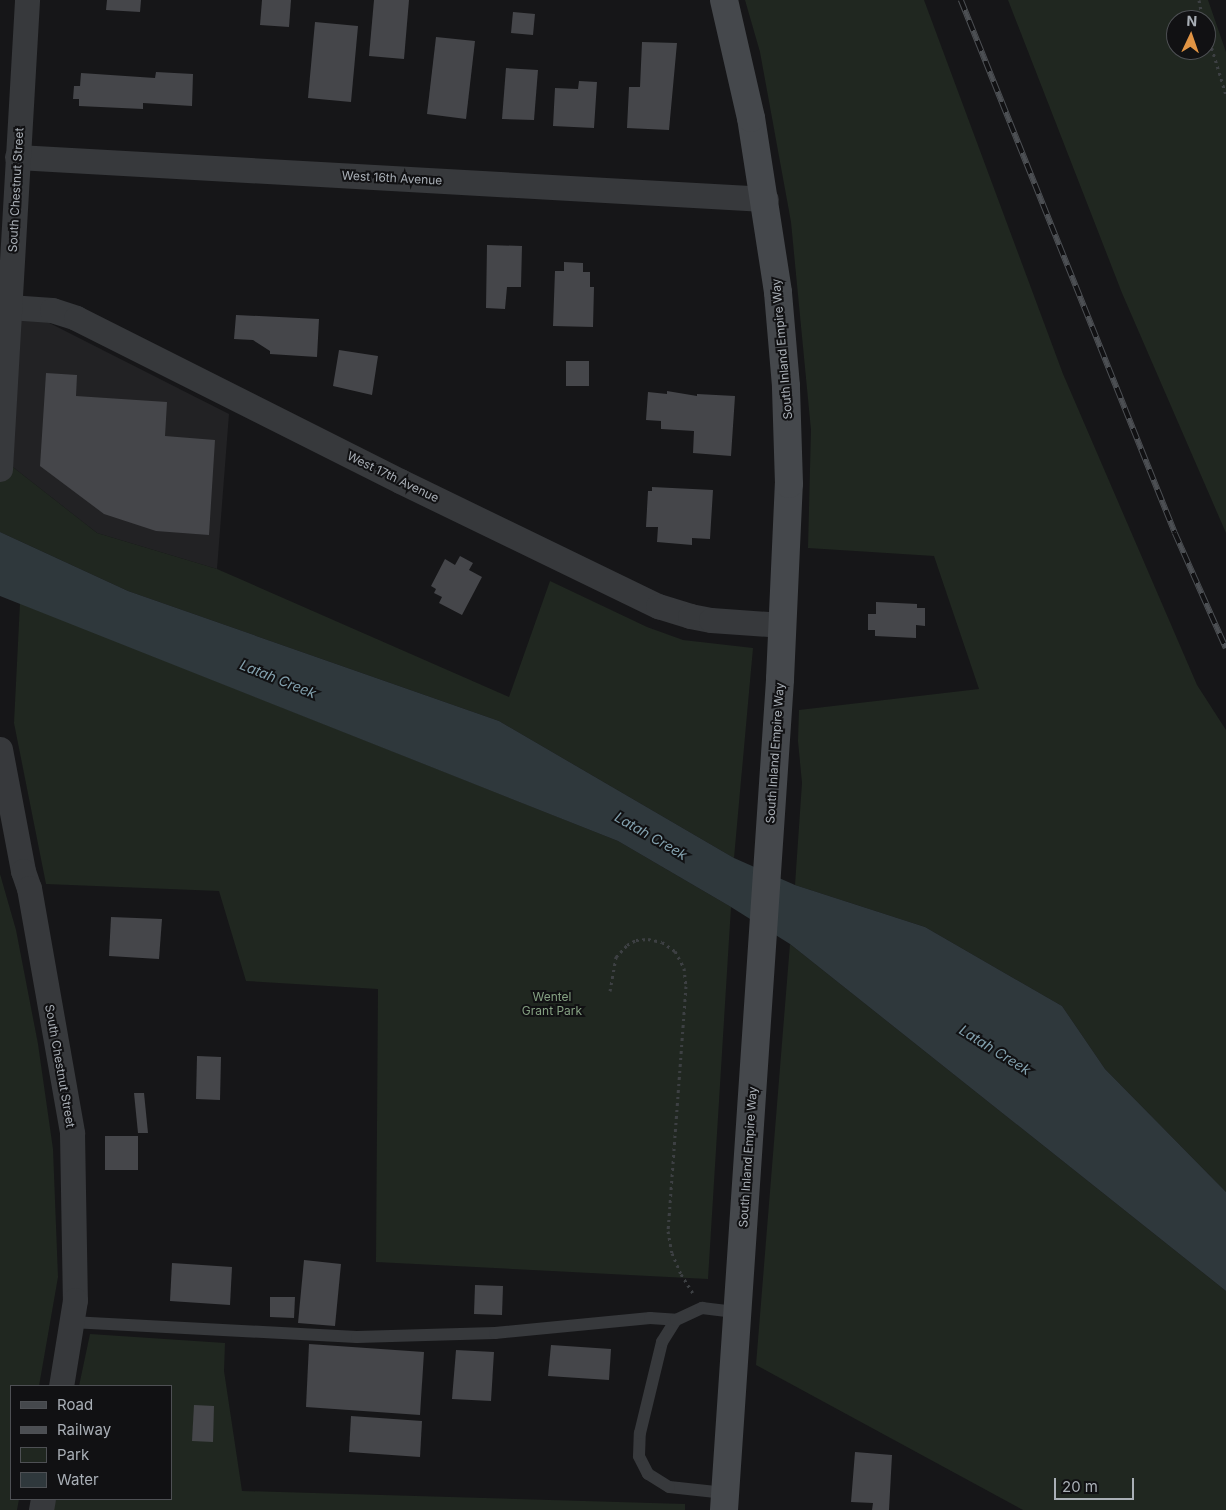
<!DOCTYPE html>
<html>
<head>
<meta charset="utf-8">
<style>
	body { margin:0 }
	#map { position:relative; width:1226px; height:1510px; overflow:hidden; background:#161618; font-family:Inter,sans-serif }
	div>[style] { position:absolute }
	.built>* { inset:0; background:#222224 }
	.green>* { inset:0; background:#202720 }
	.water>* { inset:0; background:#2f383c }
	.building>* { inset:0; background:#45464a }
	.path>* { height:3px; margin-top:-1.5px; transform-origin:0; background:repeating-linear-gradient(90deg,#3d4043 0 2.5px,transparent 0 6.5px) }
	.lane>* { height:12px; margin:-6px; padding:0 6px; transform-origin:6px; border-radius:6px; background:#37393c }
	.street>* { height:25px; margin:-12.5px; padding:0 12.5px; transform-origin:12.5px; border-radius:12.5px; background:#37393c }
	.secondary>* { height:28px; margin:-14px; padding:0 14px; transform-origin:14px; border-radius:14px; background:#45484c }
	.rail>* { height:5.5px; margin-top:-2.75px; transform-origin:0; background:repeating-linear-gradient(90deg,#111113 0 11px,#4c4f53 0 22px); box-sizing:border-box; border-block:1px solid #4c4f53 }
	span { translate:-50% -50%; white-space:nowrap; text-align:center; line-height:1.15; -webkit-text-stroke:4px #111113; paint-order:stroke }
	.street-label { font-size:12px; color:#a9afb6 }
	.park-label { font-size:12px; color:#85a082 }
	.water-label { font-size:14px; color:#83a1ae; font-style:italic }
	.legend { position:absolute; left:10px; top:1385px; width:162px; height:115px; box-sizing:border-box; background:#111113; border:1px solid #4e5054; margin:0; padding:6px 9px; list-style:none; font-size:15px; color:#a9afb6 }
	.legend li { display:flex; align-items:center; gap:10px; height:25px }
	.legend b { width:25px; border:1px solid #4e5054 }
	.north { position:absolute; left:1166px; top:10px; width:50px; height:50px; box-sizing:border-box; background:#111113; border:1px solid #4e5054; border-radius:50%; rotate:3deg; font-size:14px; font-weight:700; line-height:20px; text-align:center; color:#a9afb6 }
	.north::after { content:''; display:block; margin:auto; width:18px; height:22px; background:#e19444; clip-path:polygon(50% 0,100% 100%,50% 72%,0 100%) }
	.scale { position:absolute; left:1054px; top:1478px; width:80px; height:22px; box-sizing:border-box; border:2px solid #a9afb6; border-top:0; padding-left:6px; font-size:15px; line-height:18px; white-space:nowrap; color:#a9afb6; -webkit-text-stroke:4px #111113; paint-order:stroke }
</style>
</head>
<body>
<div id="map">
	<div class="built">
		<div style="clip-path:polygon(0 298px,229px 414px,217px 569px,97px 533px,0 457px)"></div>
	</div>
	<div class="green">
		<div style="clip-path:polygon(745px 0,924px 0,1063px 374px,1197px 685px,1226px 730px,1226px 1192px,1105px 1069px,1062px 1006px,925px 927px,795px 885px,802px 783px,798px 741px,799px 710px,979px 689px,934px 556px,808px 548px,811px 430px,791px 222px,760px 52px)"></div>
		<div style="clip-path:polygon(evenodd,1008px 0,1208px 0,1226px 52px,1226px 533px,1122px 293px,1008px 0,1176px 20px,1206px 20px,1206px 50px,1176px 50px,1176px 20px)"></div>
		<div style="clip-path:polygon(0 457px,97px 533px,217px 569px,509px 697px,550px 581px,647px 627px,683px 640px,753px 648px,734px 858px,499px 721px,128px 591px,0 532px)"></div>
		<div style="clip-path:polygon(20px 603px,618px 841px,731px 907px,708px 1279px,376px 1262px,378px 989px,246px 981px,219px 891px,46px 884px,14px 723px)"></div>
		<div style="clip-path:polygon(0 874px,16px 930px,38px 1044px,53px 1149px,58px 1277px,39px 1386px,11px 1386px,11px 1499px,19px 1499px,17px 1510px,0 1510px)"></div>
		<div style="clip-path:polygon(790px 944px,1226px 1291px,1226px 1510px,1023px 1510px,756px 1365px)"></div>
		<div style="clip-path:polygon(90px 1334px,225px 1343px,224px 1371px,242px 1491px,685px 1504px,685px 1510px,53px 1510px,56px 1499px,171px 1499px,171px 1386px,79px 1386px)"></div>
	</div>
	<div class="water">
		<div style="clip-path:polygon(0 532px,128px 591px,499px 721px,734px 858px,795px 885px,925px 927px,1062px 1006px,1105px 1069px,1226px 1192px,1226px 1291px,790px 944px,731px 907px,618px 841px,0 596px)"></div>
	</div>
	<div class="building">
		<div style="clip-path:polygon(107px 0,141px 0,140px 12px,106px 10px)"></div>
		<div style="clip-path:polygon(262px 0,291px 0,289px 27px,260px 25px)"></div>
		<div style="clip-path:polygon(374px 0,409px 0,404px 59px,369px 56px)"></div>
		<div style="clip-path:polygon(513px 12px,535px 14px,533px 35px,511px 33px)"></div>
		<div style="clip-path:polygon(315px 22px,358px 26px,351px 102px,308px 98px)"></div>
		<div style="clip-path:polygon(436px 37px,475px 41px,466px 119px,427px 114px)"></div>
		<div style="clip-path:polygon(642px 42px,677px 43px,669px 130px,627px 128px,629px 87px,640px 87px)"></div>
		<div style="clip-path:polygon(506px 68px,538px 70px,534px 120px,502px 119px)"></div>
		<div style="clip-path:polygon(156px 72px,193px 74px,192px 106px,143px 103px,143px 109px,79px 106px,79px 99px,73px 99px,74px 86px,80px 86px,81px 73px,155px 78px)"></div>
		<div style="clip-path:polygon(579px 81px,597px 82px,594px 128px,553px 126px,555px 88px,578px 89px)"></div>
		<div style="clip-path:polygon(487px 245px,522px 246px,521px 287px,507px 287px,505px 309px,486px 308px)"></div>
		<div style="clip-path:polygon(564px 262px,583px 263px,583px 272px,590px 272px,590px 287px,594px 287px,593px 327px,553px 326px,555px 271px,564px 271px)"></div>
		<div style="clip-path:polygon(236px 315px,319px 319px,317px 357px,270px 354px,270px 351px,253px 340px,234px 339px)"></div>
		<div style="clip-path:polygon(339px 350px,378px 356px,372px 395px,333px 386px)"></div>
		<div style="clip-path:polygon(566px 361px,589px 361px,589px 386px,566px 386px)"></div>
		<div style="clip-path:polygon(46px 373px,77px 375px,76px 396px,167px 402px,165px 436px,215px 440px,209px 535px,156px 531px,104px 514px,40px 466px)"></div>
		<div style="clip-path:polygon(667px 391px,697px 396px,697px 394px,735px 396px,731px 456px,693px 453px,694px 431px,661px 429px,661px 421px,646px 420px,648px 392px,667px 394px)"></div>
		<div style="clip-path:polygon(652px 487px,713px 490px,710px 539px,692px 538px,692px 545px,657px 542px,658px 527px,646px 527px,648px 491px,652px 491px)"></div>
		<div style="clip-path:polygon(460px 556px,473px 563px,469px 570px,482px 577px,462px 615px,439px 603px,442px 597px,434px 593px,436px 589px,431px 586px,445px 559px,455px 565px)"></div>
		<div style="clip-path:polygon(876px 602px,917px 604px,917px 608px,925px 608px,925px 626px,916px 625px,916px 638px,875px 636px,875px 630px,868px 630px,868px 614px,876px 614px)"></div>
		<div style="clip-path:polygon(111px 917px,162px 919px,159px 959px,109px 956px)"></div>
		<div style="clip-path:polygon(197px 1056px,221px 1057px,220px 1100px,196px 1099px)"></div>
		<div style="clip-path:polygon(134px 1093px,144px 1093px,148px 1133px,138px 1133px)"></div>
		<div style="clip-path:polygon(105px 1136px,138px 1136px,138px 1170px,105px 1170px)"></div>
		<div style="clip-path:polygon(304px 1260px,341px 1264px,335px 1326px,298px 1323px)"></div>
		<div style="clip-path:polygon(172px 1263px,232px 1267px,230px 1305px,170px 1301px)"></div>
		<div style="clip-path:polygon(475px 1285px,503px 1286px,502px 1315px,474px 1314px)"></div>
		<div style="clip-path:polygon(270px 1297px,295px 1297px,294px 1318px,270px 1317px)"></div>
		<div style="clip-path:polygon(309px 1344px,424px 1352px,420px 1415px,306px 1407px)"></div>
		<div style="clip-path:polygon(551px 1345px,611px 1349px,609px 1380px,548px 1376px)"></div>
		<div style="clip-path:polygon(456px 1350px,494px 1352px,491px 1401px,452px 1399px)"></div>
		<div style="clip-path:polygon(194px 1405px,214px 1406px,213px 1442px,192px 1441px)"></div>
		<div style="clip-path:polygon(351px 1416px,422px 1421px,420px 1457px,349px 1452px)"></div>
		<div style="clip-path:polygon(855px 1452px,892px 1455px,889px 1510px,872px 1510px,873px 1503px,851px 1502px)"></div>
	</div>
	<div class="path">
		<div style="left:1199px;top:0;width:20px;rotate:79deg"></div>
		<div style="left:1206px;top:29px;width:69px;rotate:73.1deg"></div>
		<div style="left:610px;top:991px;width:35px;rotate:-80deg"></div>
		<div style="left:616px;top:957px;width:16px;rotate:-47deg"></div>
		<div style="left:627px;top:945px;width:10px;rotate:-29deg"></div>
		<div style="left:636px;top:940px;width:12px;rotate:-5deg"></div>
		<div style="left:648px;top:939px;width:14px;rotate:12deg"></div>
		<div style="left:662px;top:942px;width:16px;rotate:35deg"></div>
		<div style="left:675px;top:951px;width:19px;rotate:62deg"></div>
		<div style="left:684px;top:968px;width:18px;rotate:84deg"></div>
		<div style="left:686px;top:986px;width:246px;rotate:94.2deg"></div>
		<div style="left:668px;top:1231px;width:22px;rotate:80deg"></div>
		<div style="left:672px;top:1253px;width:23px;rotate:67deg"></div>
		<div style="left:681px;top:1274px;width:22px;rotate:58deg"></div>
	</div>
	<div class="lane">
		<div style="left:71px;top:1322px;width:286px;rotate:3deg"></div>
		<div style="left:357px;top:1337px;width:138px;rotate:-1.7deg"></div>
		<div style="left:495px;top:1333px;width:156px;rotate:-5.5deg"></div>
		<div style="left:650px;top:1318px;width:26px;rotate:4deg"></div>
		<div style="left:725px;top:1493px;width:56px;rotate:-173.9deg"></div>
		<div style="left:669px;top:1487px;width:25px;rotate:-148deg"></div>
		<div style="left:648px;top:1474px;width:20px;rotate:-117deg"></div>
		<div style="left:639px;top:1456px;width:23px;rotate:-88deg"></div>
		<div style="left:640px;top:1433px;width:94px;rotate:-76.4deg"></div>
		<div style="left:662px;top:1342px;width:26px;rotate:-58deg"></div>
		<div style="left:676px;top:1320px;width:29px;rotate:-25deg"></div>
		<div style="left:702px;top:1308px;width:35px;rotate:7deg"></div>
	</div>
	<div class="street">
		<div style="left:17px;top:157px;width:750px;rotate:3.21deg"></div>
		<div style="left:9px;top:307px;width:43px;rotate:4deg"></div>
		<div style="left:52px;top:310px;width:25px;rotate:18deg"></div>
		<div style="left:76px;top:318px;width:363px;rotate:26.7deg"></div>
		<div style="left:400px;top:481px;width:287px;rotate:25.9deg"></div>
		<div style="left:658px;top:606px;width:34px;rotate:17deg"></div>
		<div style="left:690px;top:616px;width:21px;rotate:11deg"></div>
		<div style="left:711px;top:620px;width:72px;rotate:4deg"></div>
		<div style="left:0;top:469px;width:470px;rotate:-86.7deg"></div>
		<div style="left:0;top:749px;width:124px;rotate:79.3deg"></div>
		<div style="left:23px;top:871px;width:18px;rotate:71deg"></div>
		<div style="left:29px;top:888px;width:249px;rotate:80deg"></div>
		<div style="left:72px;top:1133px;width:167px;rotate:89deg"></div>
		<div style="left:75px;top:1300px;width:87px;rotate:99.2deg"></div>
		<div style="left:41px;top:1510px;width:11px;rotate:-80deg"></div>
	</div>
	<div class="secondary">
		<div style="left:724px;top:1510px;width:833px;rotate:-86.14deg"></div>
		<div style="left:780px;top:679px;width:195px;rotate:-87.4deg"></div>
		<div style="left:789px;top:484px;width:98px;rotate:-91.8deg"></div>
		<div style="left:786px;top:386px;width:94px;rotate:-94.9deg"></div>
		<div style="left:778px;top:292px;width:176px;rotate:-98.8deg"></div>
		<div style="left:751px;top:118px;width:121px;rotate:-102.9deg"></div>
	</div>
	<div class="rail">
		<div style="left:961px;top:0;width:574px;rotate:68.12deg"></div>
		<div style="left:1175px;top:533px;width:126px;rotate:66.1deg"></div>
	</div>
	<div class="street-label">
		<span style="left:392px;top:178px;rotate:3deg">West 16th Avenue</span>
		<span style="left:16px;top:190px;rotate:-87deg">South Chestnut Street</span>
		<span style="left:782px;top:349px;rotate:-95deg">South Inland Empire Way</span>
		<span style="left:393px;top:477px;rotate:26deg">West 17th Avenue</span>
		<span style="left:775px;top:753px;rotate:-86deg">South Inland Empire Way</span>
		<span style="left:60px;top:1066px;rotate:80deg">South Chestnut Street</span>
		<span style="left:748px;top:1157px;rotate:-86deg">South Inland Empire Way</span>
	</div>
	<div class="park-label">
		<span style="left:552px;top:1004px">Wentel<br>Grant Park</span>
	</div>
	<div class="water-label">
		<span style="left:278px;top:679px;rotate:22deg">Latah Creek</span>
		<span style="left:651px;top:836px;rotate:30deg">Latah Creek</span>
		<span style="left:995px;top:1050px;rotate:32deg">Latah Creek</span>
	</div>
	<ul class="legend">
	<li><b style="height:6px;background:#45484c"></b>Road</li>
	<li><b style="height:6px;background:#4c4f53"></b>Railway</li>
	<li><b style="height:14px;background:#202720"></b>Park</li>
	<li><b style="height:14px;background:#2f383c"></b>Water</li>
	</ul>
	<div class="north">N</div>
	<div class="scale">20 m</div>
</div>
</body>
</html>
